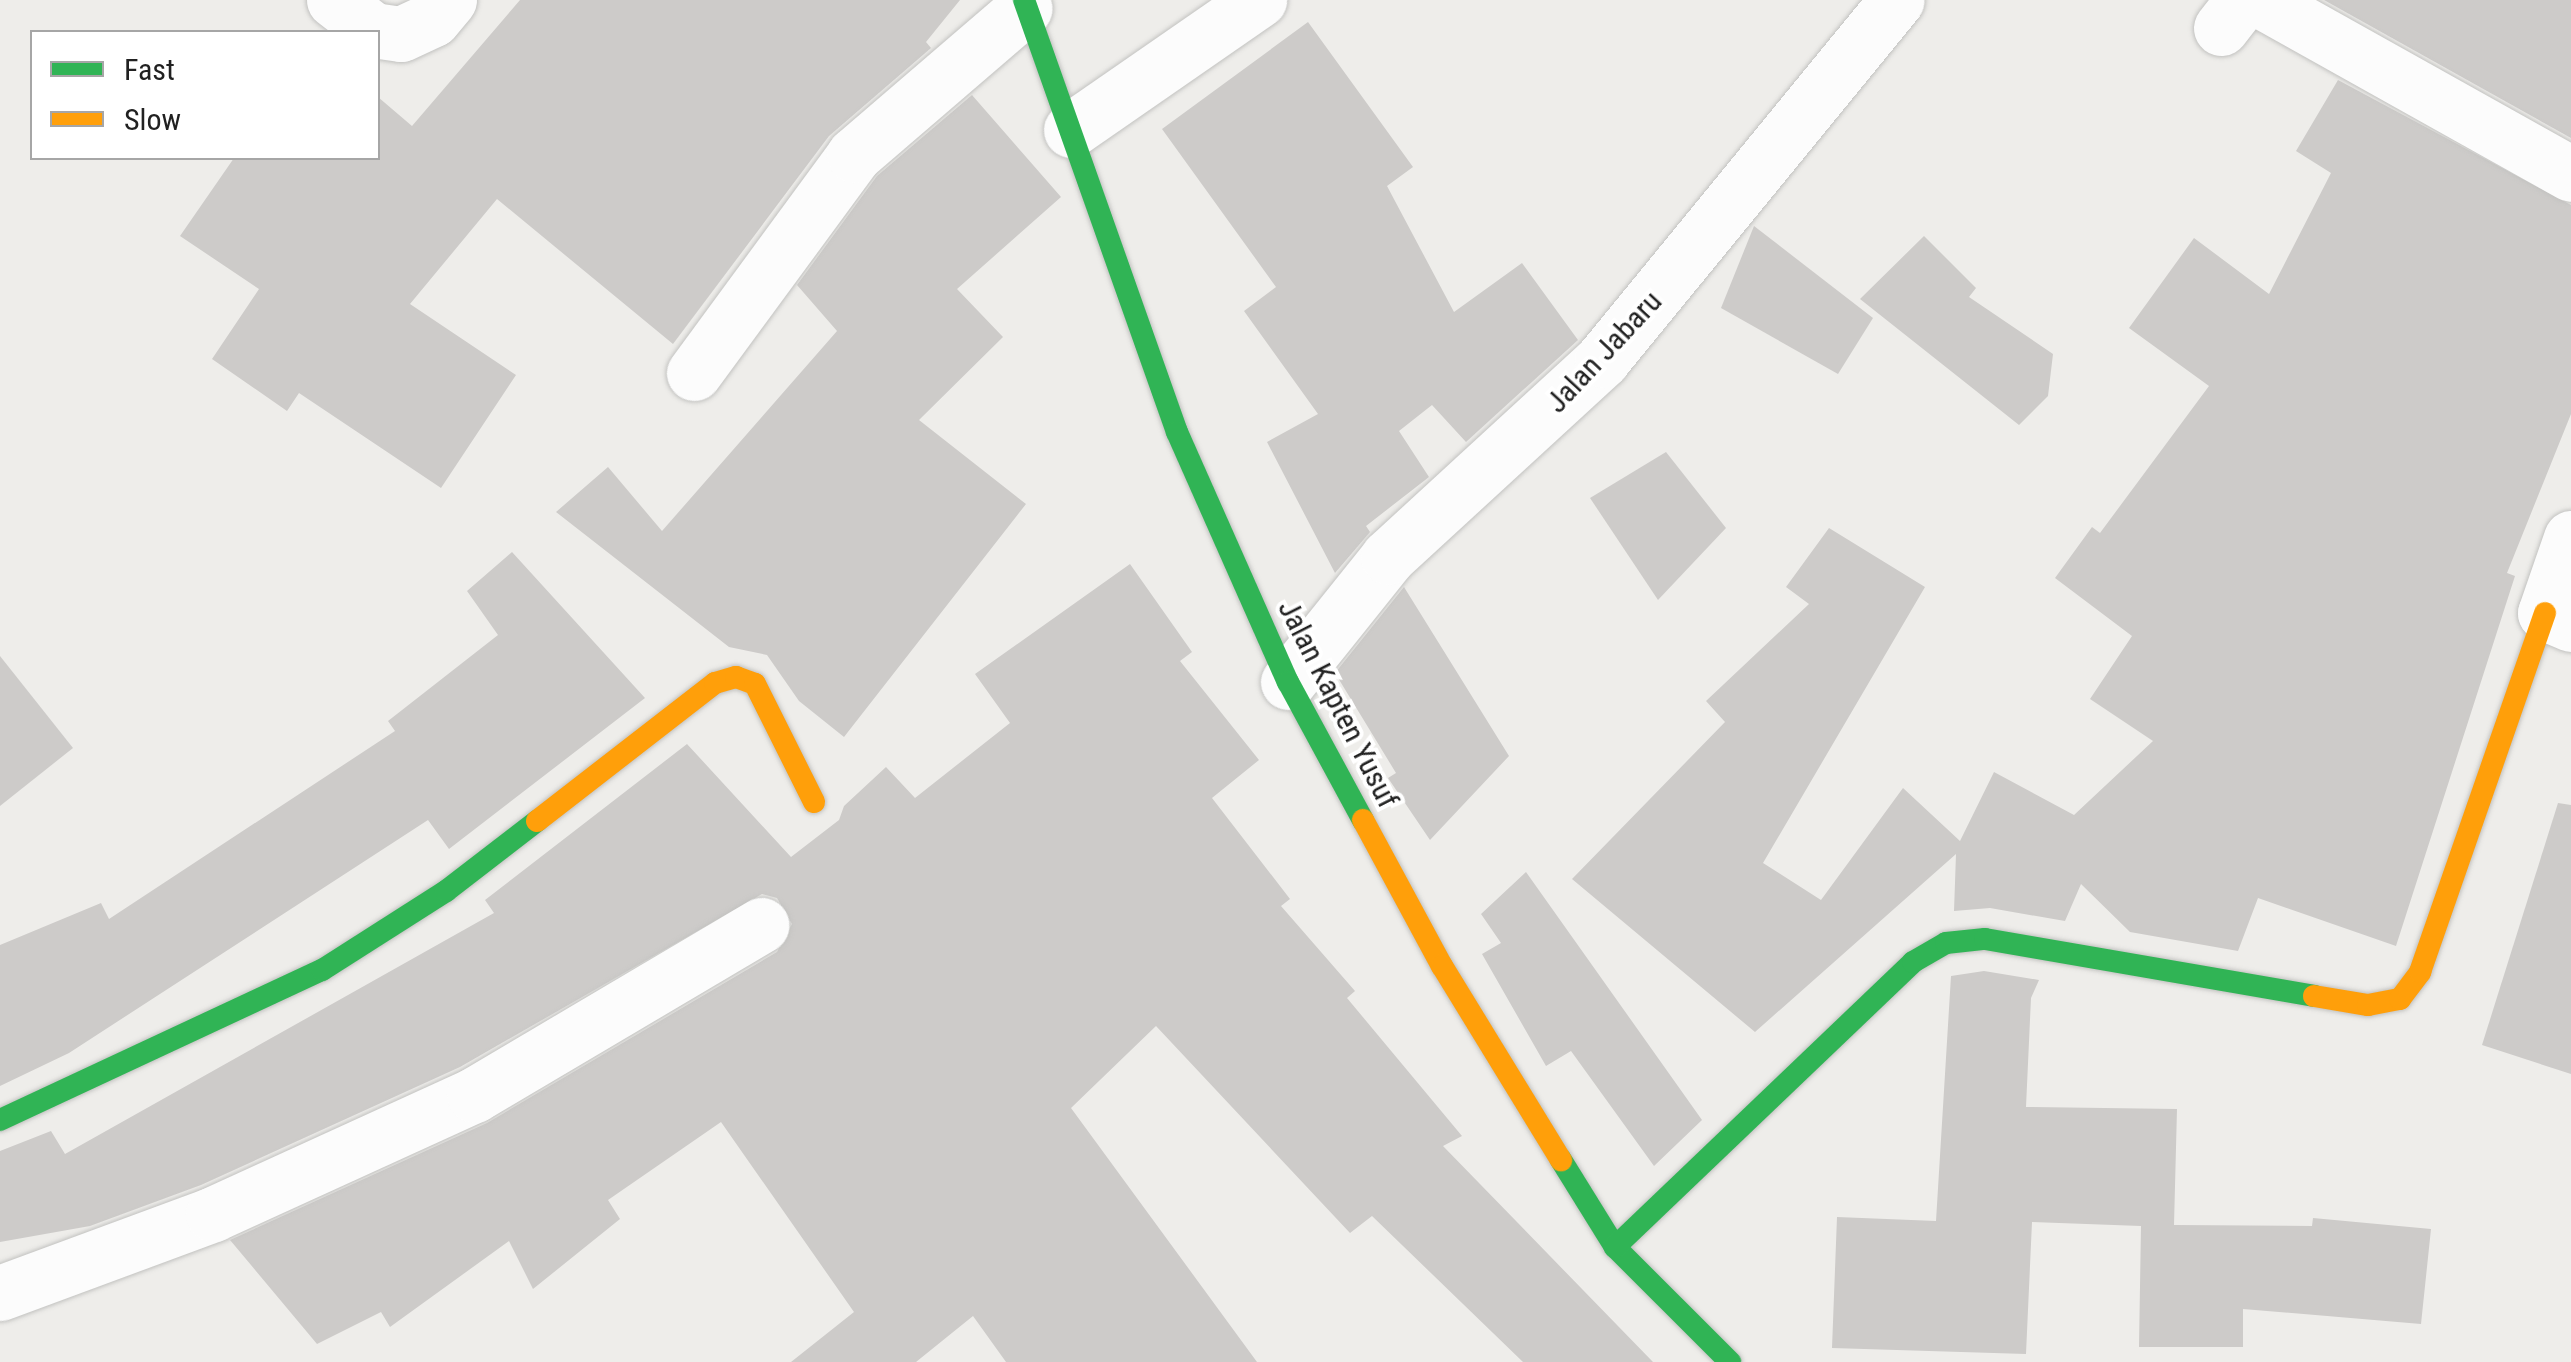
<!DOCTYPE html>
<html>
<head>
<meta charset="utf-8">
<style>
	body { margin:0 }
	#map { position:relative; width:2571px; height:1362px; overflow:hidden; background:#eeedea; font-family:"Roboto Condensed",sans-serif }
	div>[style] { position:absolute }
	.building>* { inset:0; background:#cdcbc9 }
	.roads { filter:drop-shadow(0 0 2px #c2c2c0) drop-shadow(0 0 2px #c2c2c0) }
	.street>* { height:55px; margin:-27.5px; padding:0 27.5px; transform-origin:27.5px; border-radius:27.5px; background:#fcfcfc }
	.fast>* { height:22px; margin:-11px; padding:0 11px; transform-origin:11px; border-radius:11px; background:#30b455 }
	.slow>* { height:22px; margin:-11px; padding:0 11px; transform-origin:11px; border-radius:11px; background:#ff9f0a }
	span { translate:-50% -50%; white-space:nowrap; text-align:center; line-height:1.15; -webkit-text-stroke:8px #fff; paint-order:stroke }
	.street-label { font-size:30px; color:#212121 }
	.legend { position:absolute; left:30px; top:30px; width:350px; height:130px; box-sizing:border-box; background:#fff; border:2px solid #a6a6a6; margin:0; padding:12px 18px; list-style:none; font-size:30px; color:#212121 }
	.legend li { display:flex; align-items:center; gap:20px; height:50px }
	.legend b { width:50px; border:2px solid #a6a6a6 }
</style>
</head>
<body>
<div id="map">
	<div class="building">
		<div style="clip-path:polygon(520px 0,960px 0,926px 42px,931px 48px,829px 136px,673px 344px,497px 199px,410px 304px,516px 375px,441px 488px,299px 393px,287px 411px,212px 359px,259px 289px,180px 236px,234px 158px,378px 158px,378px 97px,412px 126px)"></div>
		<div style="clip-path:polygon(2324px 0,2571px 0,2571px 138px)"></div>
		<div style="clip-path:polygon(1308px 22px,1413px 167px,1387px 186px,1454px 312px,1522px 263px,1578px 340px,1466px 442px,1432px 405px,1399px 431px,1429px 477px,1366px 526px,1370px 532px,1335px 573px,1267px 442px,1318px 414px,1244px 311px,1276px 287px,1162px 129px)"></div>
		<div style="clip-path:polygon(2338px 80px,2571px 205px,2571px 414px,2507px 573px,2515px 576px,2396px 946px,2258px 898px,2238px 951px,2130px 932px,2081px 884px,2065px 921px,1990px 908px,1954px 911px,1956px 854px,1755px 1032px,1572px 879px,1725px 722px,1706px 701px,1809px 604px,1786px 587px,1829px 528px,1925px 587px,1763px 863px,1821px 900px,1903px 788px,1960px 841px,1994px 772px,2074px 815px,2153px 741px,2090px 699px,2132px 636px,2055px 578px,2092px 527px,2100px 533px,2209px 386px,2129px 328px,2194px 238px,2269px 294px,2331px 173px,2296px 151px)"></div>
		<div style="clip-path:polygon(972px 95px,1061px 197px,957px 289px,1003px 337px,919px 420px,1026px 504px,844px 737px,799px 701px,767px 655px,729px 647px,556px 512px,608px 467px,662px 531px,837px 331px,797px 285px,877px 176px)"></div>
		<div style="clip-path:polygon(1754px 226px,1873px 318px,1838px 374px,1721px 308px)"></div>
		<div style="clip-path:polygon(1924px 236px,1976px 288px,1969px 297px,2053px 354px,2048px 396px,2019px 425px,1860px 299px)"></div>
		<div style="clip-path:polygon(1666px 452px,1726px 528px,1658px 600px,1590px 498px)"></div>
		<div style="clip-path:polygon(512px 552px,645px 698px,449px 849px,428px 820px,69px 1053px,0 1086px,0 945px,101px 903px,109px 919px,395px 731px,388px 721px,498px 635px,467px 591px)"></div>
		<div style="clip-path:polygon(1130px 564px,1192px 652px,1180px 661px,1259px 760px,1212px 798px,1290px 899px,1281px 906px,1355px 991px,1347px 998px,1462px 1136px,1443px 1146px,1653px 1362px,1523px 1362px,1372px 1216px,1350px 1233px,1156px 1026px,1071px 1108px,1257px 1362px,1006px 1362px,973px 1316px,916px 1362px,791px 1362px,854px 1312px,721px 1122px,608px 1200px,620px 1219px,533px 1289px,509px 1241px,390px 1327px,381px 1312px,317px 1344px,230px 1240px,487px 1123px,777px 952px,792px 924px,777px 898px,762px 894px,460px 1067px,201px 1185px,90px 1226px,0 1242px,0 1151px,51px 1131px,65px 1154px,494px 913px,485px 900px,687px 744px,791px 857px,839px 820px,844px 806px,886px 767px,915px 798px,1010px 723px,975px 674px)"></div>
		<div style="clip-path:polygon(1404px 587px,1509px 756px,1430px 840px,1388px 778px,1396px 773px,1335px 673px)"></div>
		<div style="clip-path:polygon(0 656px,73px 748px,0 806px)"></div>
		<div style="clip-path:polygon(2558px 803px,2571px 805px,2571px 1074px,2482px 1045px)"></div>
		<div style="clip-path:polygon(1526px 872px,1702px 1120px,1654px 1166px,1571px 1051px,1546px 1066px,1482px 954px,1501px 943px,1481px 914px)"></div>
		<div style="clip-path:polygon(1984px 971px,2039px 980px,2031px 998px,2026px 1107px,2177px 1109px,2174px 1225px,2312px 1226px,2313px 1218px,2431px 1229px,2421px 1324px,2243px 1309px,2243px 1347px,2139px 1347px,2141px 1226px,2032px 1222px,2026px 1354px,1832px 1348px,1837px 1217px,1936px 1221px,1951px 976px)"></div>
	</div>
	<div class="roads">
		<div class="street">
			<div style="left:334px;top:0;width:49px;rotate:37.6deg"></div>
			<div style="left:373px;top:30px;width:28px;rotate:8deg"></div>
			<div style="left:401px;top:34px;width:35px;rotate:-25deg"></div>
			<div style="left:433px;top:19px;width:25px;rotate:-50deg"></div>
			<div style="left:2260px;top:0;width:356px;rotate:29.2deg"></div>
			<div style="left:2221px;top:28px;width:36px;rotate:-52deg"></div>
			<div style="left:1071px;top:130px;width:229px;rotate:-34.7deg"></div>
			<div style="left:694px;top:373px;width:270px;rotate:-53.7deg"></div>
			<div style="left:854px;top:155px;width:225px;rotate:-40.7deg"></div>
			<div style="left:2571px;top:538px;width:79px;rotate:109.1deg"></div>
			<div style="left:2545px;top:613px;width:28px;rotate:23deg"></div>
			<div style="left:1288px;top:682px;width:160px;rotate:-51.3deg"></div>
			<div style="left:1388px;top:557px;width:291px;rotate:-42.6deg"></div>
			<div style="left:1602px;top:360px;width:465px;rotate:-50.7deg"></div>
			<div style="left:0;top:1293px;width:227px;rotate:-20.3deg"></div>
			<div style="left:213px;top:1214px;width:287px;rotate:-24.5deg"></div>
			<div style="left:474px;top:1095px;width:334px;rotate:-30.6deg"></div>
		</div>
		<div class="fast">
			<div style="left:1024px;top:0;width:458px;rotate:70.5deg"></div>
			<div style="left:1177px;top:432px;width:274px;rotate:66.1deg"></div>
			<div style="left:1288px;top:682px;width:157px;rotate:61.5deg"></div>
			<div style="left:0;top:1120px;width:355px;rotate:-25deg"></div>
			<div style="left:322px;top:970px;width:147px;rotate:-32.5deg"></div>
			<div style="left:446px;top:891px;width:115px;rotate:-37.6deg"></div>
			<div style="left:1561px;top:1160px;width:102px;rotate:58.2deg"></div>
			<div style="left:1615px;top:1247px;width:163px;rotate:45deg"></div>
			<div style="left:1615px;top:1247px;width:412px;rotate:-43.7deg"></div>
			<div style="left:1913px;top:962px;width:38px;rotate:-30deg"></div>
			<div style="left:1946px;top:943px;width:39px;rotate:-6deg"></div>
			<div style="left:1985px;top:939px;width:334px;rotate:9.8deg"></div>
		</div>
		<div class="slow">
			<div style="left:1363px;top:820px;width:166px;rotate:61.6deg"></div>
			<div style="left:1442px;top:966px;width:228px;rotate:58.5deg"></div>
			<div style="left:537px;top:821px;width:225px;rotate:-37.8deg"></div>
			<div style="left:715px;top:683px;width:22px;rotate:-16deg"></div>
			<div style="left:736px;top:677px;width:20px;rotate:20deg"></div>
			<div style="left:755px;top:684px;width:132px;rotate:63.4deg"></div>
			<div style="left:2314px;top:996px;width:55px;rotate:9.5deg"></div>
			<div style="left:2368px;top:1005px;width:33px;rotate:-11deg"></div>
			<div style="left:2400px;top:999px;width:34px;rotate:-53deg"></div>
			<div style="left:2420px;top:972px;width:380px;rotate:-70.8deg"></div>
		</div>
	</div>
	<div class="street-label">
		<span style="left:1604px;top:352px;rotate:-47deg">Jalan Jabaru</span>
		<span style="left:1338px;top:704px;rotate:63deg">Jalan Kapten Yusuf</span>
	</div>
	<ul class="legend">
	<li><b style="height:12px;background:#30b455"></b>Fast</li>
	<li><b style="height:12px;background:#ff9f0a"></b>Slow</li>
	</ul>
</div>
</body>
</html>
